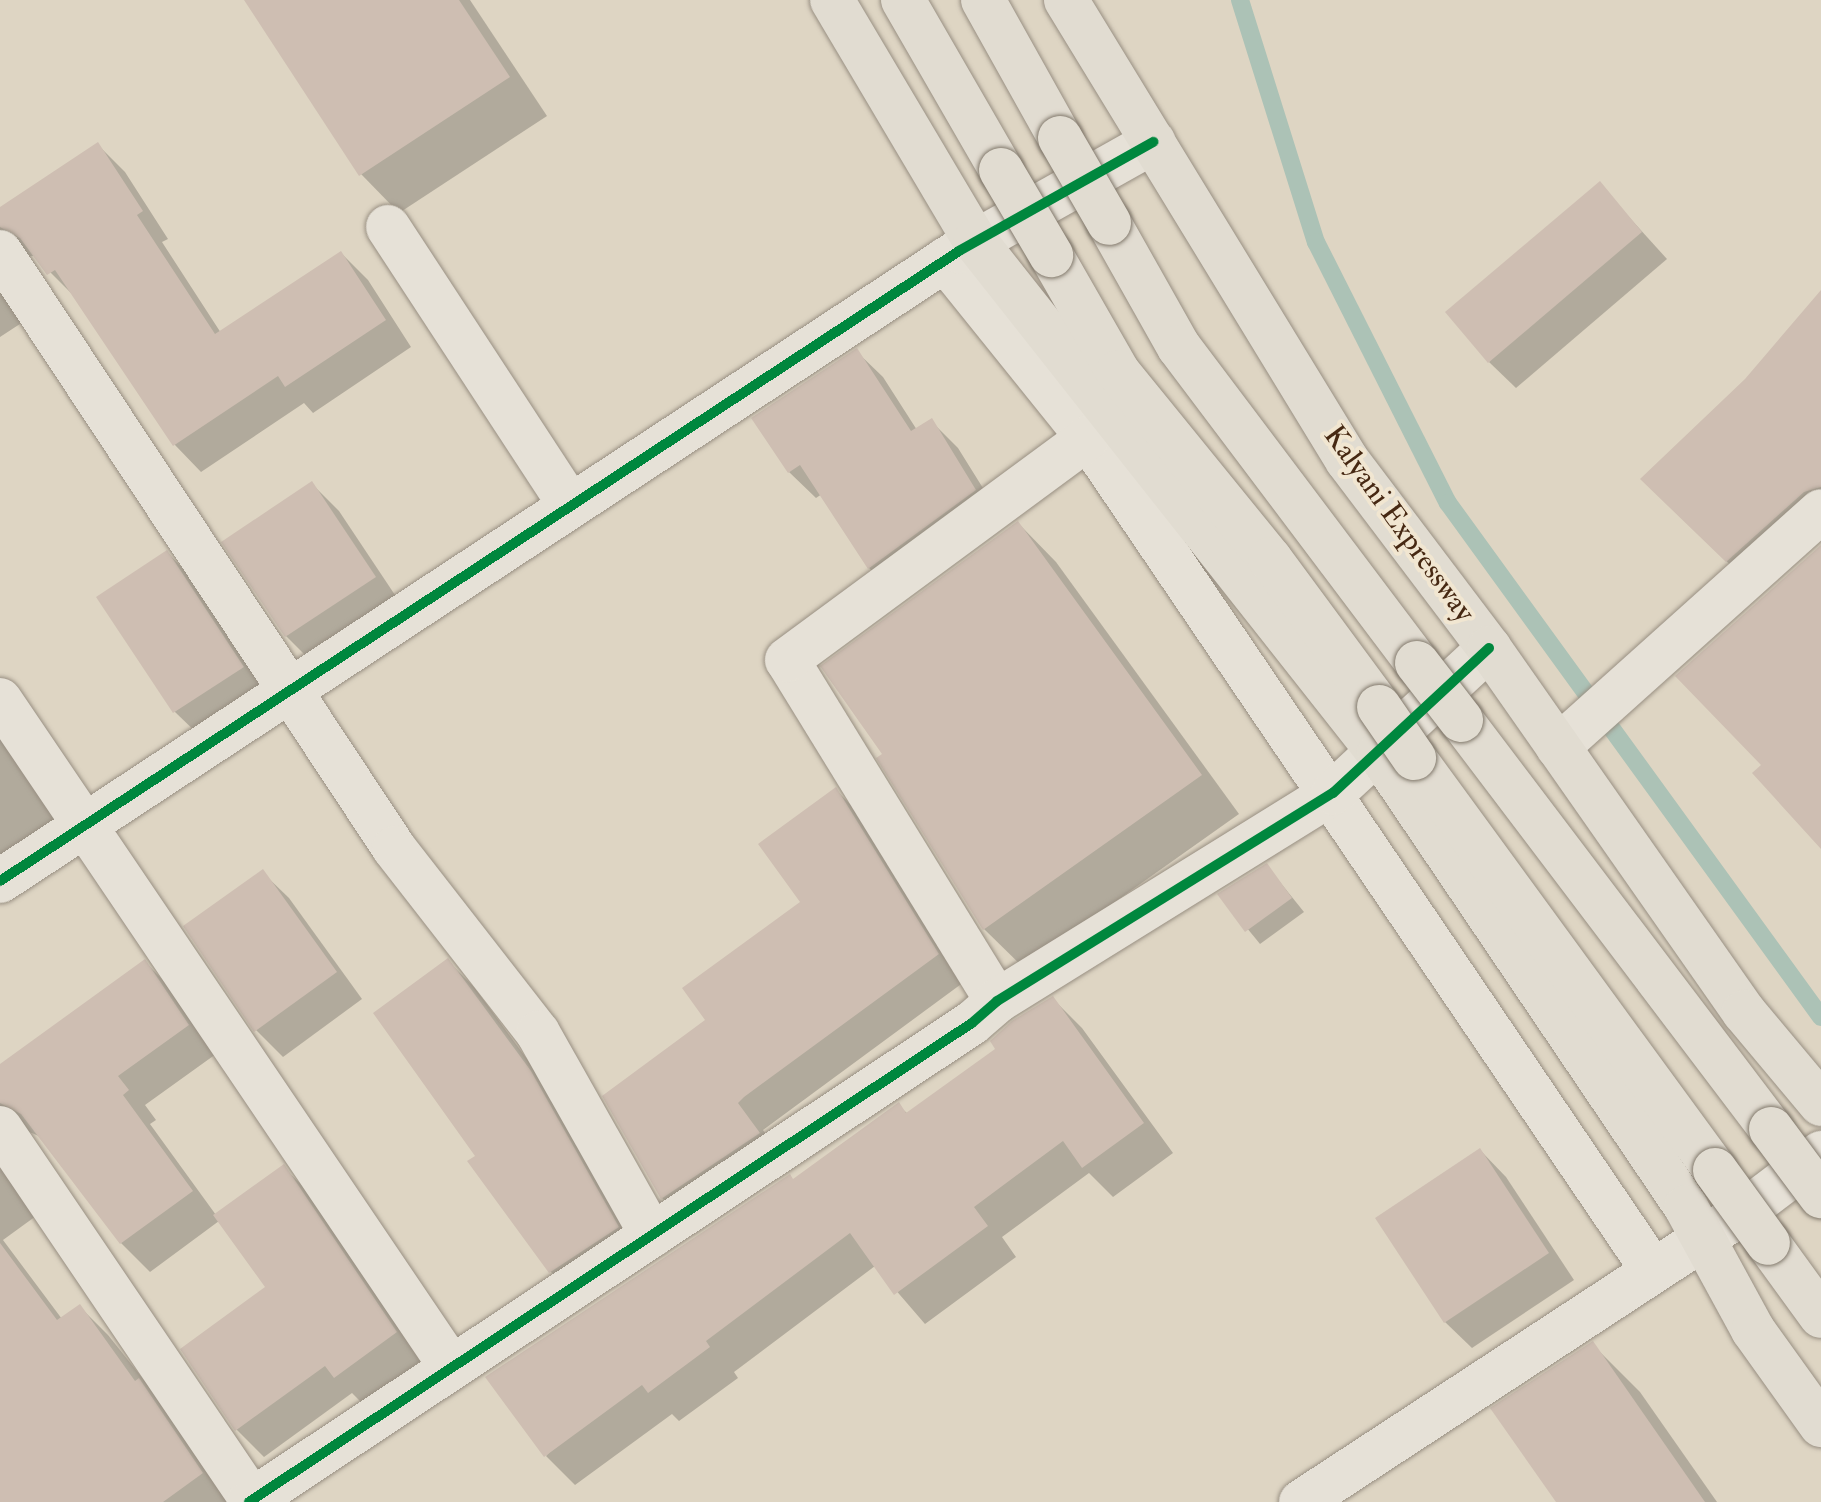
<!DOCTYPE html>
<html>
<head>
<meta charset="utf-8">
<style>
	body { margin:0 }
	#map { position:relative; width:1821px; height:1502px; overflow:hidden; background:#ded5c3; font-family:"IM FELL Double Pica",serif }
	div>[style] { position:absolute }
	.shadow>* { inset:0; background:#0003 }
	.stream>* { height:18px; margin:-9px; padding:0 9px; transform-origin:9px; border-radius:9px; background:#acc2b6 }
	.building>* { inset:0; background:#cebeb2 }
	.roads { filter:drop-shadow(0 0 2px #988f82) drop-shadow(0 0 2px #988f82) }
	.minor>* { height:44px; margin:-22px; padding:0 22px; transform-origin:22px; border-radius:22px; background:#e6e1d7 }
	.trunk>* { height:44px; margin:-22px; padding:0 22px; transform-origin:22px; border-radius:22px; background:#e1dcd1 }
	.motorway>* { height:44px; margin:-22px; padding:0 22px; transform-origin:22px; border-radius:22px; background:#e1dcd1 }
	.bridges { filter:drop-shadow(0 0 2px #81786b) drop-shadow(0 0 2px #81786b) }
	.motorway-bridge>* { height:44px; margin:-22px; padding:0 22px; transform-origin:22px; border-radius:22px; background:#e1dcd1 }
	.cycleway>* { height:10px; margin:-5px; padding:0 5px; transform-origin:5px; border-radius:5px; background:#00873e }
	span { translate:-50% -50%; white-space:nowrap; text-align:center; line-height:1.15; -webkit-text-stroke:8px #f1e6d1; paint-order:stroke }
	.street-label { font-size:30px; color:#462812 }
</style>
</head>
<body>
<div id="map">
	<div class="shadow">
		<div style="clip-path:polygon(279px 0,470px 0,547px 116px,399px 213px,361px 174px)"></div>
		<div style="clip-path:polygon(98px 145px,125px 172px,168px 239px,162px 242px,221px 333px,341px 253px,368px 280px,411px 347px,313px 413px,304px 403px,201px 472px,175px 445px,77px 299px,34px 256px,14px 257px,23px 322px,0 337px,0 210px)"></div>
		<div style="clip-path:polygon(1599px 184px,1667px 259px,1516px 388px,1489px 362px)"></div>
		<div style="clip-path:polygon(1821px 342px,1821px 530px,1754px 588px,1669px 505px)"></div>
		<div style="clip-path:polygon(856px 351px,883px 377px,917px 430px,931px 421px,958px 448px,1001px 517px,896px 595px,869px 568px,822px 494px,816px 498px,789px 472px)"></div>
		<div style="clip-path:polygon(312px 484px,339px 511px,401px 604px,313px 663px,286px 636px)"></div>
		<div style="clip-path:polygon(1018px 523px,1056px 562px,1239px 814px,1023px 967px,984px 929px,885px 754px)"></div>
		<div style="clip-path:polygon(167px 552px,193px 579px,270px 694px,202px 738px,175px 712px,99px 597px)"></div>
		<div style="clip-path:polygon(0 730px,59px 821px,0 861px)"></div>
		<div style="clip-path:polygon(836px 790px,862px 816px,964px 982px,763px 1130px,785px 1161px,689px 1225px,662px 1198px,708px 1020px,803px 902px)"></div>
		<div style="clip-path:polygon(1267px 866px,1304px 912px,1260px 944px,1220px 895px)"></div>
		<div style="clip-path:polygon(262px 872px,289px 898px,362px 999px,283px 1057px,256px 1030px)"></div>
		<div style="clip-path:polygon(447px 960px,474px 987px,557px 1100px,644px 1254px,578px 1298px,551px 1272px,477px 1156px)"></div>
		<div style="clip-path:polygon(145px 962px,173px 990px,216px 1054px,145px 1105px,156px 1120px,150px 1124px,216px 1215px,283px 1167px,310px 1193px,422px 1360px,363px 1404px,352px 1393px,264px 1457px,237px 1430px,182px 1349px,267px 1288px,219px 1221px,150px 1272px,121px 1243px,41px 1137px,27px 1131px,36px 1216px,3px 1240px,62px 1319px,79px 1306px,108px 1335px,167px 1409px,227px 1502px,0 1502px,0 1067px)"></div>
		<div style="clip-path:polygon(1052px 998px,1082px 1028px,1173px 1153px,1113px 1197px,1089px 1173px,1002px 1237px,1016px 1257px,925px 1324px,875px 1266px,734px 1372px,738px 1378px,679px 1421px,672px 1414px,575px 1485px,546px 1456px,794px 1181px,898px 1105px,908px 1114px,998px 1049px)"></div>
		<div style="clip-path:polygon(1480px 1150px,1506px 1177px,1574px 1280px,1472px 1348px,1445px 1322px)"></div>
		<div style="clip-path:polygon(1592px 1344px,1640px 1392px,1717px 1502px,1558px 1502px)"></div>
	</div>
	<div class="stream">
		<div style="left:1240px;top:0;width:254px;rotate:72.6deg"></div>
		<div style="left:1316px;top:242px;width:292px;rotate:63.2deg"></div>
		<div style="left:1448px;top:503px;width:635px;rotate:54.03deg"></div>
	</div>
	<div class="building">
		<div style="clip-path:polygon(244px 0,459px 0,510px 77px,359px 176px)"></div>
		<div style="clip-path:polygon(98px 142px,143px 211px,137px 215px,215px 334px,341px 251px,386px 320px,285px 387px,278px 376px,173px 446px,55px 270px,47px 275px,20px 238px,0 227px,0 207px)"></div>
		<div style="clip-path:polygon(1600px 181px,1642px 232px,1488px 363px,1445px 312px)"></div>
		<div style="clip-path:polygon(1821px 290px,1821px 487px,1804px 492px,1726px 562px,1640px 479px,1745px 379px)"></div>
		<div style="clip-path:polygon(857px 348px,911px 431px,932px 418px,976px 490px,868px 569px,800px 465px,788px 473px,751px 418px)"></div>
		<div style="clip-path:polygon(312px 481px,376px 577px,285px 637px,221px 542px)"></div>
		<div style="clip-path:polygon(1018px 521px,1202px 775px,983px 930px,876px 758px,882px 754px,820px 666px)"></div>
		<div style="clip-path:polygon(1821px 545px,1821px 849px,1752px 773px,1761px 765px,1675px 676px)"></div>
		<div style="clip-path:polygon(167px 550px,244px 667px,173px 713px,96px 597px)"></div>
		<div style="clip-path:polygon(836px 787px,939px 954px,744px 1097px,738px 1103px,760px 1133px,661px 1199px,602px 1096px,705px 1020px,682px 988px,800px 902px,758px 844px)"></div>
		<div style="clip-path:polygon(1267px 863px,1292px 898px,1245px 932px,1217px 894px)"></div>
		<div style="clip-path:polygon(263px 869px,337px 972px,254px 1032px,183px 926px)"></div>
		<div style="clip-path:polygon(448px 958px,531px 1071px,619px 1227px,549px 1273px,467px 1161px,475px 1156px,373px 1013px)"></div>
		<div style="clip-path:polygon(145px 959px,189px 1025px,118px 1076px,129px 1090px,123px 1095px,193px 1191px,120px 1244px,21px 1114px,0 1103px,0 1064px)"></div>
		<div style="clip-path:polygon(1053px 996px,1144px 1123px,1082px 1168px,1063px 1141px,974px 1207px,988px 1226px,894px 1295px,850px 1233px,706px 1341px,710px 1347px,648px 1393px,642px 1385px,544px 1457px,485px 1377px,790px 1174px,793px 1179px,899px 1102px,906px 1113px,995px 1049px,990px 1041px,1012px 1021px)"></div>
		<div style="clip-path:polygon(1480px 1148px,1549px 1253px,1444px 1323px,1375px 1218px)"></div>
		<div style="clip-path:polygon(284px 1164px,397px 1332px,334px 1378px,325px 1366px,235px 1431px,180px 1349px,265px 1287px,213px 1215px)"></div>
		<div style="clip-path:polygon(0 1243px,57px 1320px,80px 1304px,135px 1381px,139px 1378px,203px 1473px,163px 1502px,0 1502px)"></div>
		<div style="clip-path:polygon(1593px 1341px,1705px 1502px,1556px 1502px,1490px 1408px)"></div>
	</div>
	<div class="roads">
		<div class="minor">
			<div style="left:388px;top:227px;width:332px;rotate:56.8deg"></div>
			<div style="left:0;top:252px;width:714px;rotate:56.53deg"></div>
			<div style="left:394px;top:848px;width:234px;rotate:52.1deg"></div>
			<div style="left:538px;top:1033px;width:232px;rotate:60.6deg"></div>
			<div style="left:945px;top:260px;width:228px;rotate:51.2deg"></div>
			<div style="left:1088px;top:438px;width:1004px;rotate:55.84deg"></div>
			<div style="left:0;top:700px;width:805px;rotate:55.93deg"></div>
			<div style="left:1558px;top:747px;width:353px;rotate:-41.9deg"></div>
			<div style="left:0;top:881px;width:1147px;rotate:-33.3deg"></div>
			<div style="left:959px;top:251px;width:223px;rotate:-29.3deg"></div>
			<div style="left:997px;top:1001px;width:400px;rotate:-121.6deg"></div>
			<div style="left:787px;top:660px;width:374px;rotate:-36.4deg"></div>
			<div style="left:0;top:1128px;width:452px;rotate:55.9deg"></div>
			<div style="left:249px;top:1502px;width:867px;rotate:-33.53deg"></div>
			<div style="left:972px;top:1023px;width:33px;rotate:-41deg"></div>
			<div style="left:997px;top:1001px;width:395px;rotate:-31.8deg"></div>
			<div style="left:1333px;top:793px;width:213px;rotate:-42.9deg"></div>
			<div style="left:1301px;top:1502px;width:526px;rotate:-33.21deg"></div>
			<div style="left:1741px;top:1214px;width:101px;rotate:-37.3deg"></div>
		</div>
		<div class="trunk">
			<div style="left:832px;top:0;width:280px;rotate:59.3deg"></div>
			<div style="left:975px;top:241px;width:652px;rotate:51.72deg"></div>
			<div style="left:1379px;top:753px;width:548px;rotate:55.93deg"></div>
			<div style="left:1686px;top:1207px;width:140px;rotate:61.4deg"></div>
			<div style="left:1753px;top:1330px;width:117px;rotate:54.4deg"></div>
			<div style="left:1066px;top:0;width:539px;rotate:58.58deg"></div>
			<div style="left:1347px;top:460px;width:236px;rotate:52.9deg"></div>
			<div style="left:1489px;top:648px;width:444px;rotate:55deg"></div>
			<div style="left:1744px;top:1012px;width:120px;rotate:50.1deg"></div>
		</div>
		<div class="motorway">
			<div style="left:903px;top:0;width:196px;rotate:60deg"></div>
			<div style="left:983px;top:0;width:158px;rotate:60.8deg"></div>
			<div style="left:1109px;top:223px;width:142px;rotate:60.6deg"></div>
			<div style="left:1179px;top:347px;width:396px;rotate:53deg"></div>
			<div style="left:1051px;top:255px;width:135px;rotate:60.2deg"></div>
			<div style="left:1118px;top:372px;width:241px;rotate:50.9deg"></div>
			<div style="left:1270px;top:559px;width:184px;rotate:53.6deg"></div>
			<div style="left:1461px;top:720px;width:513px;rotate:52.84deg"></div>
			<div style="left:1414px;top:758px;width:510px;rotate:53.85deg"></div>
			<div style="left:1768px;top:1243px;width:90px;rotate:54deg"></div>
		</div>
	</div>
	<div class="bridges">
		<div class="motorway-bridge">
			<div style="left:1060px;top:138px;width:98px;rotate:60deg"></div>
			<div style="left:1001px;top:170px;width:99px;rotate:59.5deg"></div>
			<div style="left:1417px;top:663px;width:72px;rotate:52.3deg"></div>
			<div style="left:1379px;top:707px;width:62px;rotate:55.5deg"></div>
			<div style="left:1771px;top:1129px;width:84px;rotate:53.3deg"></div>
			<div style="left:1715px;top:1170px;width:90px;rotate:54deg"></div>
		</div>
	</div>
	<div class="cycleway">
		<div style="left:0;top:881px;width:1147px;rotate:-33.3deg"></div>
		<div style="left:959px;top:251px;width:223px;rotate:-29.3deg"></div>
		<div style="left:249px;top:1502px;width:867px;rotate:-33.53deg"></div>
		<div style="left:972px;top:1023px;width:33px;rotate:-41deg"></div>
		<div style="left:997px;top:1001px;width:395px;rotate:-31.8deg"></div>
		<div style="left:1333px;top:793px;width:213px;rotate:-42.9deg"></div>
	</div>
	<div class="street-label">
		<span style="left:1399px;top:524px;rotate:54deg">Kalyani Expressway</span>
	</div>
</div>
</body>
</html>
